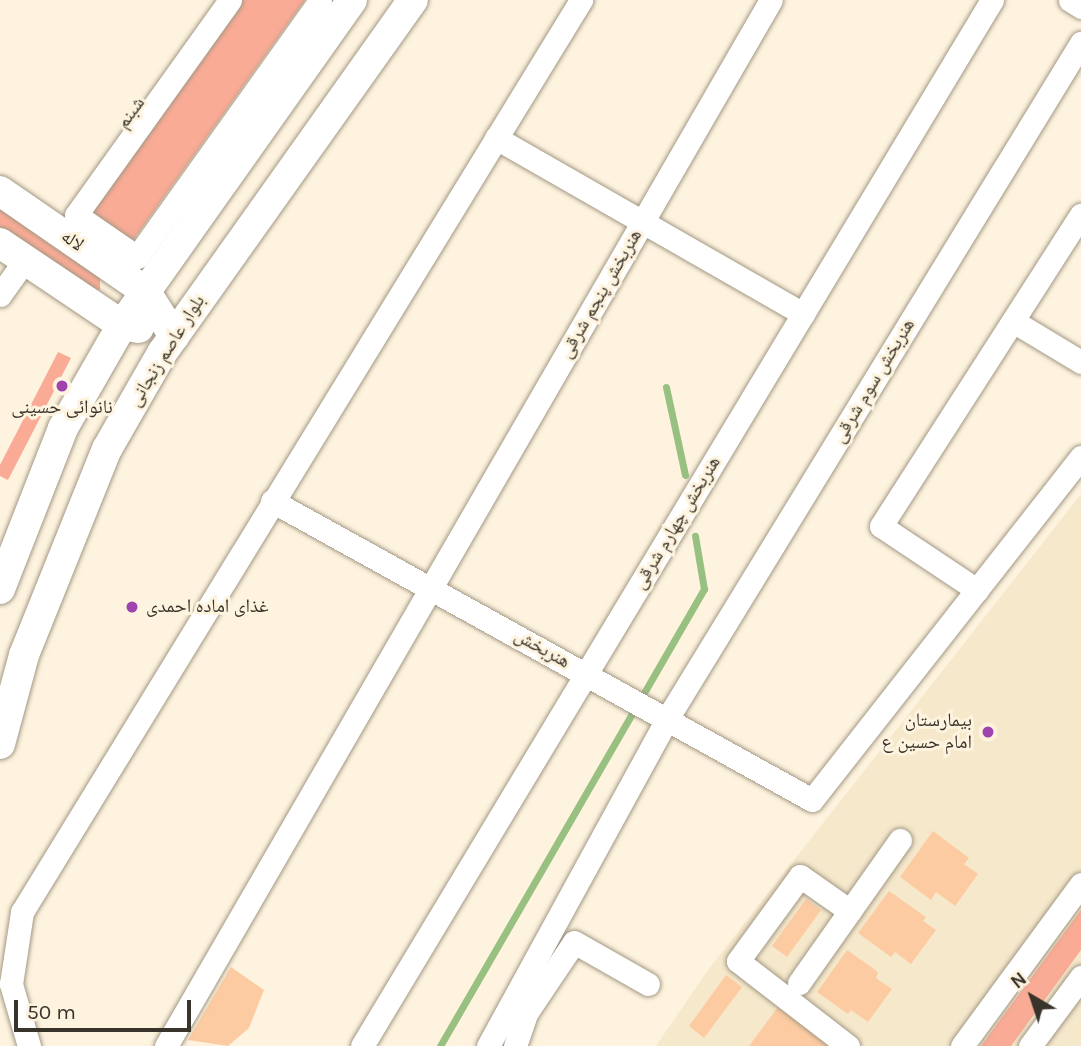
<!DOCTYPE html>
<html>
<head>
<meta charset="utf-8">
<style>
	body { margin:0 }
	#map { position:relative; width:1081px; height:1046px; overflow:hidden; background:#fef3de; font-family:Karla,"Noto Naskh Arabic",sans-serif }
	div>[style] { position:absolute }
	.built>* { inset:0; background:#f5e8cb }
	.green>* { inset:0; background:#f9ab96 }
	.stream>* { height:7px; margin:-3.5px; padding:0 3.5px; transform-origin:3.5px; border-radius:3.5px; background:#98c181 }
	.building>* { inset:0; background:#fdcba2 }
	.roads { filter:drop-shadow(0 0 2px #a29884) drop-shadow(0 0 2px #a29884) }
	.minor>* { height:23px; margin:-11.5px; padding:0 11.5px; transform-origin:11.5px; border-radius:11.5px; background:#fff }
	.major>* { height:30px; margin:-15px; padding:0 15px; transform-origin:15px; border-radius:15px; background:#fff }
	.dots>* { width:19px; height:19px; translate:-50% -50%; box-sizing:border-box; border:4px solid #fef3de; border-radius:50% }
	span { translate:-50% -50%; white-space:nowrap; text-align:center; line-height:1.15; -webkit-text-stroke:6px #fef3de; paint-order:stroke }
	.street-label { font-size:19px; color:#38342b }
	.poi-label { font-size:19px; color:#38342b }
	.left { translate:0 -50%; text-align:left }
	.right { translate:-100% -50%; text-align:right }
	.north { position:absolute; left:997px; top:962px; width:70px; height:70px; -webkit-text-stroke:5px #fef3de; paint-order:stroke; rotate:321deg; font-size:19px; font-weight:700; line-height:28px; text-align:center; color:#38342b }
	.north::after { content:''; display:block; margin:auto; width:24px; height:32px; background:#38342b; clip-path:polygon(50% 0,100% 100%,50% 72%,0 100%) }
	.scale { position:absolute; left:14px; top:1000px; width:177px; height:32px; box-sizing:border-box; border:4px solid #38342b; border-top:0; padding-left:9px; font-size:21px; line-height:24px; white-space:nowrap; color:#38342b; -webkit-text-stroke:5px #fef3de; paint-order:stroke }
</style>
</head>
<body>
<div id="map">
	<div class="built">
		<div style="clip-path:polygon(1081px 494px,1081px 1046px,656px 1046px,708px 970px)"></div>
	</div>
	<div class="green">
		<div style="clip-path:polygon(237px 0,305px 0,132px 242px,87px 210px)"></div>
		<div style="clip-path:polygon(0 208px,100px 277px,100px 290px,88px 289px,0 227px)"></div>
		<div style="clip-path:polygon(58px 352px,71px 358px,8px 480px,0 476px,0 465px)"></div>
		<div style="clip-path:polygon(1081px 910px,1081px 950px,1011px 1046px,981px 1046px)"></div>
	</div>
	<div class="stream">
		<div style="left:666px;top:387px;width:90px;rotate:77.8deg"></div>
		<div style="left:440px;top:1046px;width:528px;rotate:-59.99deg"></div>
		<div style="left:704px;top:589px;width:54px;rotate:-99.6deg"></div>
	</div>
	<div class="building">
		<div style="clip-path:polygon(933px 831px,969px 858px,964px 864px,978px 874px,955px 906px,936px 892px,931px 900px,900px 877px)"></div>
		<div style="clip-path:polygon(889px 891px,926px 917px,923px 921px,936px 930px,911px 964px,895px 952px,891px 957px,858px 933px)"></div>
		<div style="clip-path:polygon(806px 899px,821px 910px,787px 957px,772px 946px)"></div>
		<div style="clip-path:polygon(847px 950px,878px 972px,876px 978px,892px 989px,868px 1022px,851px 1010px,848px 1014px,817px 992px)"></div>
		<div style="clip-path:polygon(231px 967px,264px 990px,249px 1028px,228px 1046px,188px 1040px)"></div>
		<div style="clip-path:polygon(726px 975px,742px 987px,704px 1038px,689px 1026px)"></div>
		<div style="clip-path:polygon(778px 1007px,831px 1046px,749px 1046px)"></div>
	</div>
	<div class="roads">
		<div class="minor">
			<div style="left:230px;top:0;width:264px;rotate:125.6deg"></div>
			<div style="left:76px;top:215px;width:74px;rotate:34.5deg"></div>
			<div style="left:137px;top:257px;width:315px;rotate:-54.5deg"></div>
			<div style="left:1070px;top:0;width:13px;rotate:32deg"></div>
			<div style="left:496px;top:138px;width:354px;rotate:29.8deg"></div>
			<div style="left:0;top:295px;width:43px;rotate:-54.5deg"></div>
			<div style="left:1013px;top:321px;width:79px;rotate:31.1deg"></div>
			<div style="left:272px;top:501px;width:617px;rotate:28.97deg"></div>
			<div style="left:812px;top:800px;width:436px;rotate:-51.9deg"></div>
			<div style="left:977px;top:590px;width:115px;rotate:-146.3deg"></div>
			<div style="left:881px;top:526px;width:370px;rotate:-57.3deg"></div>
			<div style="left:799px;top:983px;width:175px;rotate:-54.8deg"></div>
			<div style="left:29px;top:1046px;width:65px;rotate:-106.2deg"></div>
			<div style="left:11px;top:984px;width:73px;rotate:-81.3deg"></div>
			<div style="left:22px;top:912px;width:1070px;rotate:-58.49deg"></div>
			<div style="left:166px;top:1046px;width:1208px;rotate:-59.96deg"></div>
			<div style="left:362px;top:1046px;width:1221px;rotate:-58.94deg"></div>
			<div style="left:488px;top:1046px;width:373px;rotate:-61.3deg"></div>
			<div style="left:667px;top:719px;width:793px;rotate:-58.52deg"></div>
			<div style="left:515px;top:1046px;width:36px;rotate:-71deg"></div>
			<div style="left:527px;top:1012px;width:84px;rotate:-56.1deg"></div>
			<div style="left:574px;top:942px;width:85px;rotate:29.6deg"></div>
			<div style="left:848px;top:1046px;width:139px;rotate:-142.3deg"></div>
			<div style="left:738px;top:961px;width:105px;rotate:-53.9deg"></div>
			<div style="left:800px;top:876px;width:61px;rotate:35deg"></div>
			<div style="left:962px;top:1046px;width:201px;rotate:-53.7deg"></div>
			<div style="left:1030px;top:1046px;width:86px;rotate:-53.5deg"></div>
		</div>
		<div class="major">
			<div style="left:0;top:191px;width:176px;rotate:34.6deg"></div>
			<div style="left:145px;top:291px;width:54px;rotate:57.2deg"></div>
			<div style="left:0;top:243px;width:147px;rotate:33.9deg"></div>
			<div style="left:122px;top:325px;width:17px;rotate:10deg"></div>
			<div style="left:0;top:589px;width:173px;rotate:-68.6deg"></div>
			<div style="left:63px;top:428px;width:119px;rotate:-60.2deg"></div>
			<div style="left:122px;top:325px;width:398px;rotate:-54.7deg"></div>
			<div style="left:0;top:744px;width:92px;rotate:-74.9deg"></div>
			<div style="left:24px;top:655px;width:222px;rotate:-68.1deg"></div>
			<div style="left:107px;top:449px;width:111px;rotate:-60.2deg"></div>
			<div style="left:162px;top:353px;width:433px;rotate:-54.6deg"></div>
		</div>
	</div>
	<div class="dots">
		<div style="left:62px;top:386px;background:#9f44ae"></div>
		<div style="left:132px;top:607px;background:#9f44ae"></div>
		<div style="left:988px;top:732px;background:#9f44ae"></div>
	</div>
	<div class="street-label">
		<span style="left:131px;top:113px;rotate:-54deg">شبنم</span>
		<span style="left:72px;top:241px;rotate:35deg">لاله</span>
		<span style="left:601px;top:294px;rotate:-60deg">هنربخش پنجم شرقی</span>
		<span style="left:167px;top:351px;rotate:-58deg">بلوار عاصم زنجانی</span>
		<span style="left:874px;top:381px;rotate:-59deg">هنربخش سوم شرقی</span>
		<span style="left:677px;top:523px;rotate:-59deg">هنربخش چهارم شرقی</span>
		<span style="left:542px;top:649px;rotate:29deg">هنربخش</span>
	</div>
	<div class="poi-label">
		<span style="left:62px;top:408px">نانوائی حسینی</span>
		<span class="left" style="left:146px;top:607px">غذای اماده احمدی</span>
		<span class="right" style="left:972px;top:732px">بیمارستان<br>امام حسین ع</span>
	</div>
	<div class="north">N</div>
	<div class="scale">50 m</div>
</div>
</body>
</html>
